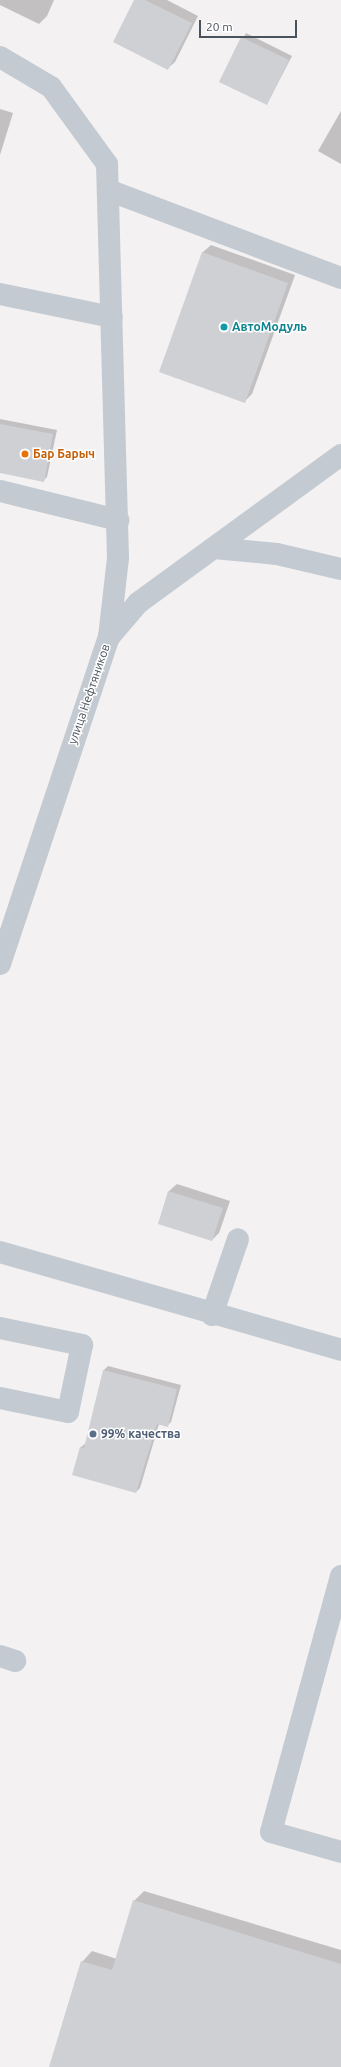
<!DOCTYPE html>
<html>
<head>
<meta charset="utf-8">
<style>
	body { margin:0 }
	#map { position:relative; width:341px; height:2067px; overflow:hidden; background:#f3f1f1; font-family:Ubuntu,sans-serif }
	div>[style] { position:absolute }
	.shadow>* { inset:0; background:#0003 }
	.building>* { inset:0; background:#ced0d4 }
	.minor>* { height:22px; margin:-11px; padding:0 11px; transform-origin:11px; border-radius:11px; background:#c3cad1 }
	.dots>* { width:11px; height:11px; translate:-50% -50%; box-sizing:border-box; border:2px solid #fff; border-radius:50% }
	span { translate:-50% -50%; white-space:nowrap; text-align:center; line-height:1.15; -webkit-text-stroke:3px #fff; paint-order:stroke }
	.culture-label { font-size:12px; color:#0d838f; font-weight:700 }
	.left { translate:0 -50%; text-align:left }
	.food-label { font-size:12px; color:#c56008; font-weight:700 }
	.street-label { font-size:12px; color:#4a525c }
	.service-label { font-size:12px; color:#4e5e75; font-weight:700 }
	.scale { position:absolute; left:199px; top:20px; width:98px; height:18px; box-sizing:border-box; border:2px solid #4a525c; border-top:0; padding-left:5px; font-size:12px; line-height:14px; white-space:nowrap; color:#4a525c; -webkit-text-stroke:3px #fff; paint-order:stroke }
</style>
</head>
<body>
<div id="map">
	<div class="shadow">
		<div style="clip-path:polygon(0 0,54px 0,47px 16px,39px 24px,0 5px)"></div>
		<div style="clip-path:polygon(135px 0,167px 0,198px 16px,175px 62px,167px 69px)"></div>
		<div style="clip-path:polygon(246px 33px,292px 56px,267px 104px,220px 81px)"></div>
		<div style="clip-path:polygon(0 109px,13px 113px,0 155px)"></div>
		<div style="clip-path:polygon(341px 111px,341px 164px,318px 151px)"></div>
		<div style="clip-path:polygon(211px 245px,295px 275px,252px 394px,245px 401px,160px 371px,203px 252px)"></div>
		<div style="clip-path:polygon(0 419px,57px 430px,47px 477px,43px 481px,0 472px)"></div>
		<div style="clip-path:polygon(177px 1184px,230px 1201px,219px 1233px,212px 1240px,159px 1223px,169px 1191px)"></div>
		<div style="clip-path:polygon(108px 1366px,181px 1385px,171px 1422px,167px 1426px,159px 1424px,140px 1488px,136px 1492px,74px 1474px,81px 1447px,86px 1443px,104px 1370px)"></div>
		<div style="clip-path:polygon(144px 1891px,341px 1950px,341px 2067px,50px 2067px,82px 1962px,92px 1951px,117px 1959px,134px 1901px)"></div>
	</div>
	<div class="building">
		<div style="clip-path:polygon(134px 0,145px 0,192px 23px,168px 70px,113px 42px)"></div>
		<div style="clip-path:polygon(241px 37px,289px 60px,267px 105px,219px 82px)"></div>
		<div style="clip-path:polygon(202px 252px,288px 283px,245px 403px,159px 372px)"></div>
		<div style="clip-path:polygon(0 424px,53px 434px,44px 482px,0 473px)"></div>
		<div style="clip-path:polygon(168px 1191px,223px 1208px,212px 1241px,158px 1224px)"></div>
		<div style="clip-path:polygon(103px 1370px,177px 1389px,168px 1427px,157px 1424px,136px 1493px,72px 1475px,80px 1447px,84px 1448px)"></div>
		<div style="clip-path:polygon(133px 1900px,341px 1964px,341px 2067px,49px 2067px,81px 1961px,112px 1970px)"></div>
	</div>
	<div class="minor">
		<div style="left:0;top:57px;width:59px;rotate:30.5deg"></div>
		<div style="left:51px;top:87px;width:95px;rotate:54deg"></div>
		<div style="left:107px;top:164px;width:394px;rotate:88.4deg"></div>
		<div style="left:118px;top:558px;width:80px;rotate:96.5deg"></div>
		<div style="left:108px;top:190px;width:249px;rotate:20.7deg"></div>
		<div style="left:0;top:294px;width:114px;rotate:11.6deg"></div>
		<div style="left:0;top:491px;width:122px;rotate:13.8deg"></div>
		<div style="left:214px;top:548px;width:63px;rotate:5.4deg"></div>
		<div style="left:277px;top:554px;width:66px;rotate:13.2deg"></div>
		<div style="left:0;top:964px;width:345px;rotate:-71.6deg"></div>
		<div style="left:109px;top:637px;width:45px;rotate:-49.5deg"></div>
		<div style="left:138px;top:603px;width:251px;rotate:-36.1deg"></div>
		<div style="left:0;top:1252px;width:355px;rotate:16deg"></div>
		<div style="left:212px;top:1315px;width:80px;rotate:-71.1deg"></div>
		<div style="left:0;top:1328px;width:84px;rotate:11.7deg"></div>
		<div style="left:82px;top:1345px;width:68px;rotate:101.8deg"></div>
		<div style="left:68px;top:1412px;width:69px;rotate:-168.4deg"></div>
		<div style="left:341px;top:1576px;width:265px;rotate:105.3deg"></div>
		<div style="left:271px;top:1832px;width:73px;rotate:15.9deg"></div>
		<div style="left:0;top:1656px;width:16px;rotate:18deg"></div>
	</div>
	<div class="dots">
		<div style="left:224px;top:327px;background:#0f9aa8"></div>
		<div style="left:25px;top:454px;background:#e8710a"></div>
		<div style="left:93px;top:1434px;background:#5c6f8a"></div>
	</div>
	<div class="culture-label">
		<span class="left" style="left:232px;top:327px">АвтоМодуль</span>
	</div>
	<div class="food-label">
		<span class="left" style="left:33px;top:454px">Бар Барыч</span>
	</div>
	<div class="street-label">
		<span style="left:89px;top:694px;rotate:-71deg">улица Нефтяников</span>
	</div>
	<div class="service-label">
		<span class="left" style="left:101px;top:1434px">99% качества</span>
	</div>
	<div class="scale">20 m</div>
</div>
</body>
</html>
